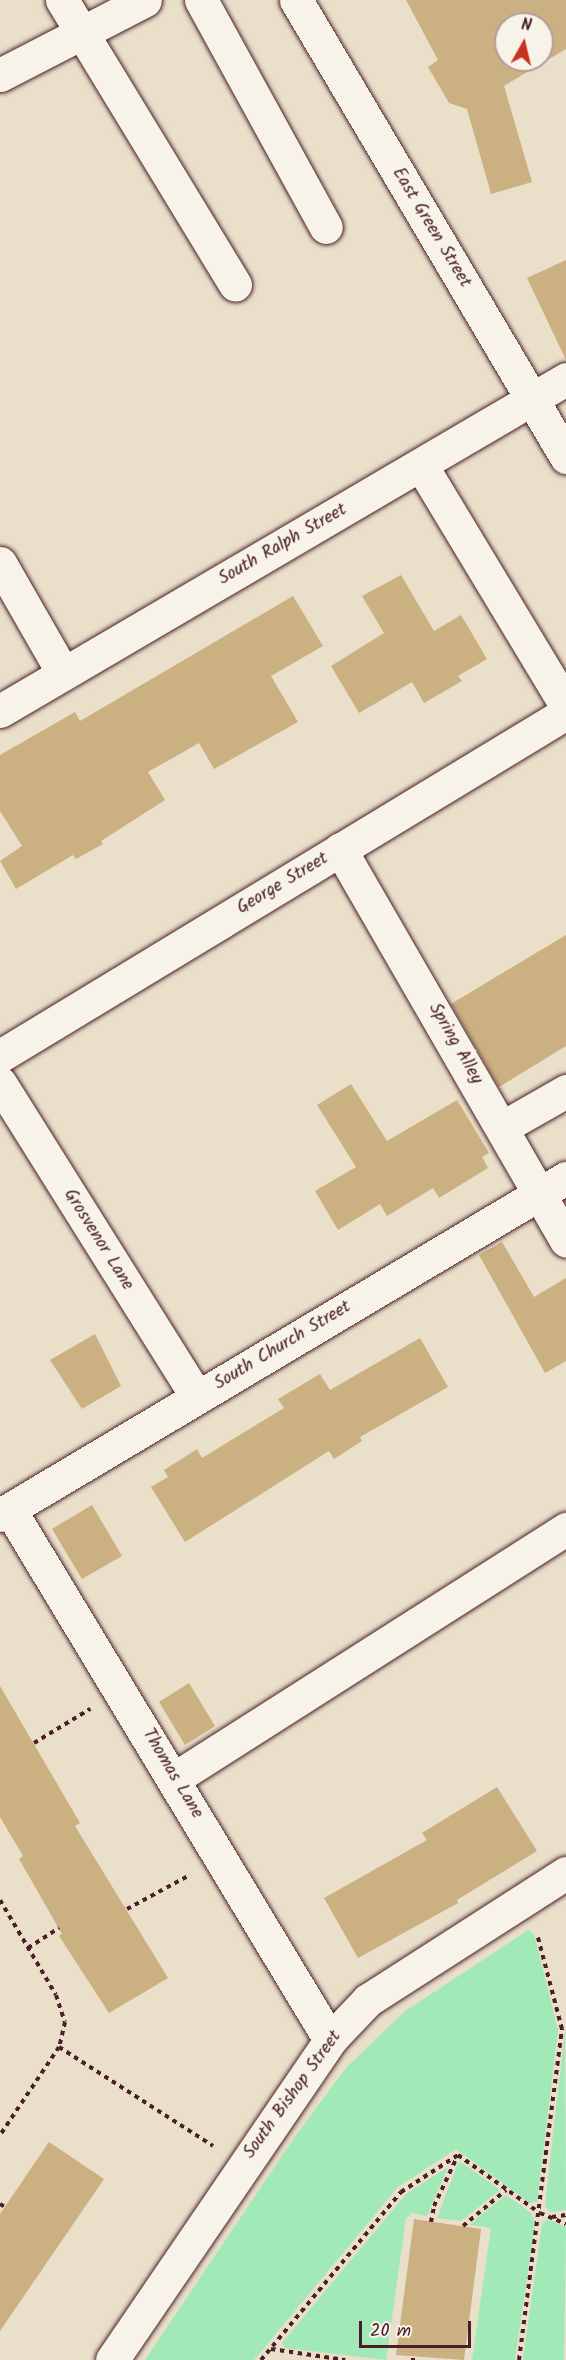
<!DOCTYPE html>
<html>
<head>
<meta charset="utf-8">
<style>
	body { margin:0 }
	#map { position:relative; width:566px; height:2360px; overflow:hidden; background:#eadfc9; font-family:Kalam,sans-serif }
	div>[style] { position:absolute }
	.green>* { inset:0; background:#a1e9b6 }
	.building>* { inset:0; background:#cbb081 }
	.path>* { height:4px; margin-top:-2px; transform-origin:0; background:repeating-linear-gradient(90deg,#4a1f2b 0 4.5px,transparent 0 9px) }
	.roads { filter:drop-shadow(0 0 2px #4a1f2b) drop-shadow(0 0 2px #4a1f2b) }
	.minor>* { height:33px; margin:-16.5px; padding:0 16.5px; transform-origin:16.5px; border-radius:16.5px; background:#f7f3e8 }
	span { translate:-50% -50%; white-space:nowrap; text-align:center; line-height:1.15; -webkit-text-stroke:6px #f7f3e8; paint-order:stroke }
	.street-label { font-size:18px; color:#4a1f2b }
	.north { position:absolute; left:494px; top:12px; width:60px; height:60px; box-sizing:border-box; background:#f7f3e8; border:2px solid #b29e9c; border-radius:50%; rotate:8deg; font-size:16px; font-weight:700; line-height:24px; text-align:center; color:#4a1f2b }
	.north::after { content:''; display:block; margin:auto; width:21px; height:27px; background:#c8321e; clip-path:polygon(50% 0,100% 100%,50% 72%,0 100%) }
	.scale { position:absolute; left:359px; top:2321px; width:112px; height:27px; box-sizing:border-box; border:3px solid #4a1f2b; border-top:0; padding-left:8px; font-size:18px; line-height:21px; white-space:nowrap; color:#4a1f2b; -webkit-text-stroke:4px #f7f3e8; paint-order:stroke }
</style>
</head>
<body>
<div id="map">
	<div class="green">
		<div style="clip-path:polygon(528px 1930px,534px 1934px,558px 2030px,537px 2202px,530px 2203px,456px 2149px,398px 2187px,254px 2360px,145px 2360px,294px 2138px,346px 2068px,404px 2012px)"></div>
		<div style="clip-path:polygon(565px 2029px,566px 2210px,550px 2212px,545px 2206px)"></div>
		<div style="clip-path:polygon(458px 2163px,464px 2164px,500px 2190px,461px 2221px,437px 2218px)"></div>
		<div style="clip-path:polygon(448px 2167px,427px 2216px,412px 2213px,406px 2219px,386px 2360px,286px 2348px,282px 2343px,406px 2194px)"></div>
		<div style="clip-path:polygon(506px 2195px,531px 2213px,535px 2223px,515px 2360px,472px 2360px,491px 2228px,469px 2225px)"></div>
		<div style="clip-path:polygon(547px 2219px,566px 2227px,564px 2360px,523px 2360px,542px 2224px)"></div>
	</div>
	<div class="building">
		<div style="clip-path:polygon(evenodd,406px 0,566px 0,566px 49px,504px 86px,532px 182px,491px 194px,467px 109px,449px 103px,428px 67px,438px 60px,406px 0,506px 24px,542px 24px,542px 60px,506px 60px,506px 24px)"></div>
		<div style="clip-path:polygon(566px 260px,566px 360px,527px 278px)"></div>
		<div style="clip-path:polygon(401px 575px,434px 631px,461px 615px,487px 659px,458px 676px,462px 681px,424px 703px,412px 682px,359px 713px,331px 666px,384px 633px,362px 596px)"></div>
		<div style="clip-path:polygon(293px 596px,323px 646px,271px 676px,298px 722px,214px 769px,199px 743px,148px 772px,165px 800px,101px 841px,103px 844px,76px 859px,73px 855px,16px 889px,0 861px,22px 846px,0 811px,0 755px,75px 712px,80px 721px)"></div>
		<div style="clip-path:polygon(566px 935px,566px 1046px,499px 1087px,451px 1004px)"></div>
		<div style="clip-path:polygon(351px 1084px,387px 1141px,457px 1100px,489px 1153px,482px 1157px,488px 1168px,439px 1198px,433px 1188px,387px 1216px,380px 1204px,338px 1230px,315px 1191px,356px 1167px,317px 1105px)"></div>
		<div style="clip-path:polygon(502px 1242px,534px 1297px,566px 1278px,566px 1361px,545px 1373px,479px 1255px)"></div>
		<div style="clip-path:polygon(95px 1334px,121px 1386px,82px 1409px,50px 1360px)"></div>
		<div style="clip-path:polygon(420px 1338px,448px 1387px,360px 1437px,362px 1441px,334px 1459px,329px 1451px,185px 1542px,151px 1487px,168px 1477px,164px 1470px,197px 1449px,202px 1458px,284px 1408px,278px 1399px,320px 1374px,330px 1390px)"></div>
		<div style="clip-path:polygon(92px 1505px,122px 1556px,82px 1579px,52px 1529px)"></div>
		<div style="clip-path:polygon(189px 1683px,215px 1726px,185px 1745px,159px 1702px)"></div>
		<div style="clip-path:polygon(0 1686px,80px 1823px,75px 1826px,168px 1978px,109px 2013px,59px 1936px,62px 1934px,19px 1859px,23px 1856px,0 1817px)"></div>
		<div style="clip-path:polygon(497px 1787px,537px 1851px,457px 1900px,458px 1903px,358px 1958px,324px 1898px,427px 1840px,422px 1833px)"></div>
		<div style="clip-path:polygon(49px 2142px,104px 2179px,0 2331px,0 2214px)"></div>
		<div style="clip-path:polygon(414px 2219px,481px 2229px,464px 2360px,396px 2355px)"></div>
	</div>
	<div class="path">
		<div style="left:34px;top:1743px;width:66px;rotate:-31.3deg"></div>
		<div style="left:0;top:1900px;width:110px;rotate:59.5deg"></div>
		<div style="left:56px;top:1995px;width:28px;rotate:72deg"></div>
		<div style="left:65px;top:2022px;width:26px;rotate:103deg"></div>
		<div style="left:59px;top:2047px;width:106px;rotate:123.8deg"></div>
		<div style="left:127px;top:1909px;width:72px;rotate:-28.4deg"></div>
		<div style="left:28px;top:1948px;width:37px;rotate:-33deg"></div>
		<div style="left:59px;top:2047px;width:183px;rotate:32.7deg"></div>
		<div style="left:0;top:2204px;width:6px;rotate:31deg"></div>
		<div style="left:552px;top:2217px;width:14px;rotate:-8deg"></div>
		<div style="left:431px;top:2222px;width:16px;rotate:-79deg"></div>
		<div style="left:434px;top:2206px;width:56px;rotate:-64.8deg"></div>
		<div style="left:463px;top:2226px;width:56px;rotate:-39.9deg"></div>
		<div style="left:271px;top:2349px;width:75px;rotate:8.5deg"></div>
		<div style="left:261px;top:2360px;width:219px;rotate:-50.2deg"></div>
		<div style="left:401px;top:2192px;width:68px;rotate:-33deg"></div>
		<div style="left:458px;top:2155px;width:100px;rotate:35.3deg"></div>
		<div style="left:540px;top:2213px;width:28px;rotate:23deg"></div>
		<div style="left:413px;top:2360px;width:2px;rotate:-90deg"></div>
		<div style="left:519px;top:2360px;width:334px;rotate:-82.6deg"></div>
		<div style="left:562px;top:2029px;width:98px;rotate:-104.7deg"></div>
	</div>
	<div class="roads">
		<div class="minor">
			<div style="left:62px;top:0;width:333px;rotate:58.7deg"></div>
			<div style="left:201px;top:0;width:259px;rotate:61.2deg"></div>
			<div style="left:296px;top:0;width:531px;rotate:59.42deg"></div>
			<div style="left:0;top:75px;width:163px;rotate:-27.3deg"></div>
			<div style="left:421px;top:465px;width:280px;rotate:58.9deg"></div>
			<div style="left:0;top:563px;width:127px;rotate:60.2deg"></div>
			<div style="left:0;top:711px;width:656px;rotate:-30.39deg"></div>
			<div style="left:340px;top:849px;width:452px;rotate:60deg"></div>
			<div style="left:0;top:1056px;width:662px;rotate:-31.22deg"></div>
			<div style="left:0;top:1083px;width:371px;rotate:57.9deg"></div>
			<div style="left:503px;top:1127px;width:73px;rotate:-29.7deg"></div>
			<div style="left:10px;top:1510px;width:619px;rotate:58.88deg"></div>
			<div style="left:0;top:1515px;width:659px;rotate:-30.77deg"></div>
			<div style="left:175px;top:1778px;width:464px;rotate:-32.5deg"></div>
			<div style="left:112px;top:2360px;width:387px;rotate:-55.7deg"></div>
			<div style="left:330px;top:2040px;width:55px;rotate:-46.5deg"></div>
			<div style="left:368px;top:2000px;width:235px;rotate:-32.7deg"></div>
		</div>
	</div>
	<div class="street-label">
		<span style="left:431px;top:228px;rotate:59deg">East Green Street</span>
		<span style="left:283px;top:545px;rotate:-30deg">South Ralph Street</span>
		<span style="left:283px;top:884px;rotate:-31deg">George Street</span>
		<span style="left:455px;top:1044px;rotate:60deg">Spring Alley</span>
		<span style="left:98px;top:1240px;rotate:58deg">Grosvenor Lane</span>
		<span style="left:283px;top:1346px;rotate:-31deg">South Church Street</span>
		<span style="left:172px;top:1774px;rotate:59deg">Thomas Lane</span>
		<span style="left:293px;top:2095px;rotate:-54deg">South Bishop Street</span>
	</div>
	<div class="north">N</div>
	<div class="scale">20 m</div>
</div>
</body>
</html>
